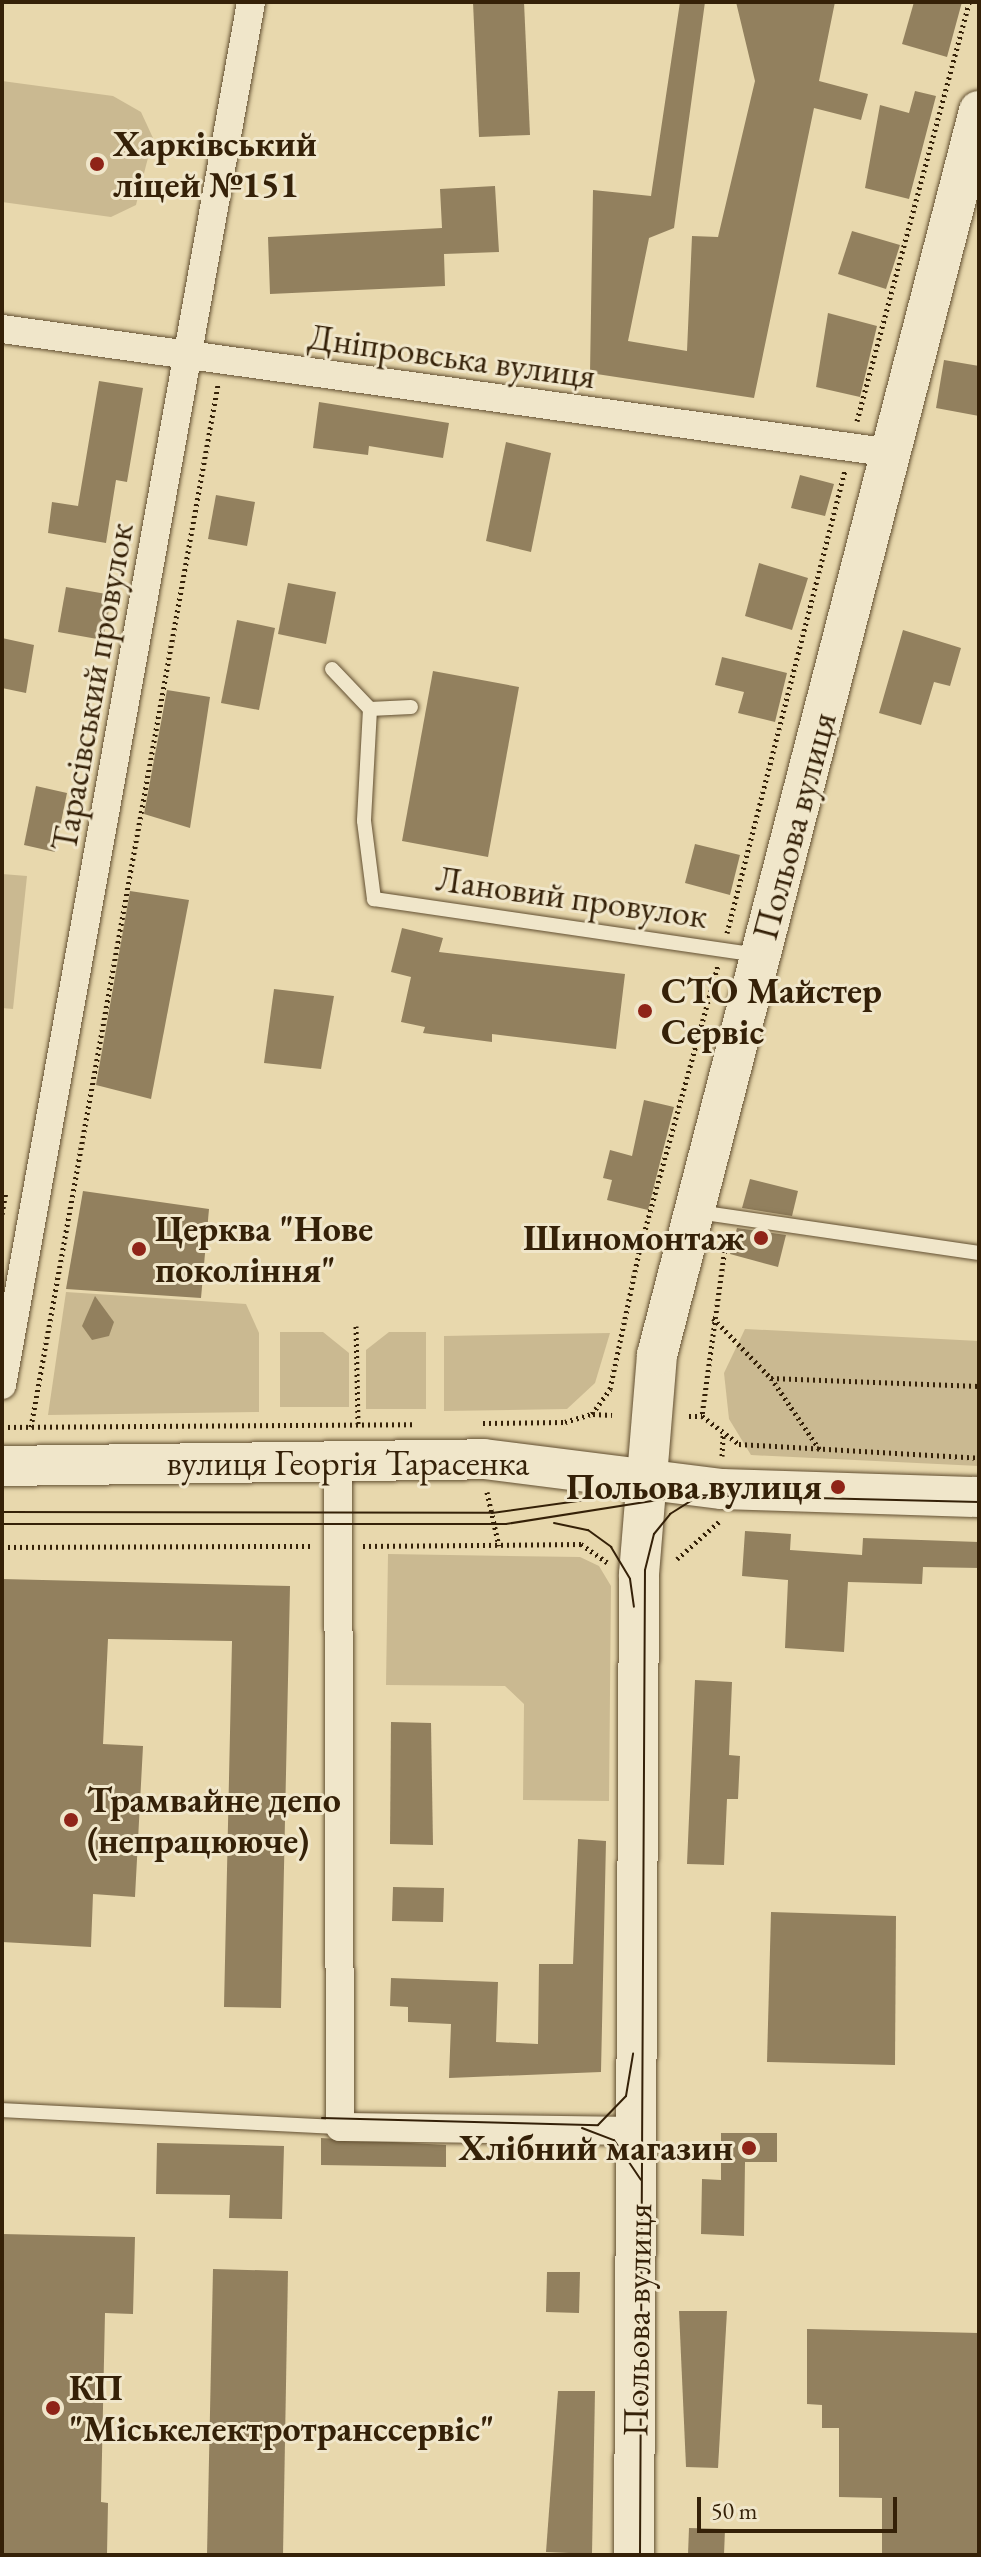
<!DOCTYPE html>
<html>
<head>
<meta charset="utf-8">
<style>
	body { margin:0 }
	#map { position:relative; width:981px; height:2557px; overflow:hidden; background:#e8d8ad; font-family:"EB Garamond",serif }
	div>[style] { position:absolute }
	.green>* { inset:0; background:#cab991 }
	.building>* { inset:0; background:#92805e }
	.path>* { height:5px; margin-top:-2.5px; transform-origin:0; background:repeating-linear-gradient(90deg,#352108 0 2px,transparent 0 6px) }
	.roads { filter:drop-shadow(0 0 2px #624f31) drop-shadow(0 0 2px #624f31) }
	.lane>* { height:14px; margin:-7px; padding:0 7px; transform-origin:7px; border-radius:7px; background:#f0e6ca }
	.street>* { height:28px; margin:-14px; padding:0 14px; transform-origin:14px; border-radius:14px; background:#f0e6ca }
	.secondary>* { height:40px; margin:-20px; padding:0 20px; transform-origin:20px; border-radius:20px; background:#f0e6ca }
	.tram>* { height:2px; margin:-1px; padding:0 1px; transform-origin:1px; border-radius:1px; background:#352108 }
	.dots>* { width:22px; height:22px; translate:-50% -50%; box-sizing:border-box; border:4px solid #f0e6ca; border-radius:50% }
	span { translate:-50% -50%; white-space:nowrap; text-align:center; line-height:1.15; -webkit-text-stroke:6px #f0e6ca; paint-order:stroke }
	.poi-label { font-size:36px; color:#352108; font-weight:700 }
	.left { translate:0 -50%; text-align:left }
	.right { translate:-100% -50%; text-align:right }
	.street-label { font-size:36px; color:#352108 }
	.frame { position:absolute; inset:0; border:4px solid #352108; pointer-events:none }
	.scale { position:absolute; left:697px; top:2497px; width:200px; height:36px; box-sizing:border-box; border:4px solid #352108; border-top:0; padding-left:10px; font-size:24px; line-height:28px; white-space:nowrap; color:#352108; -webkit-text-stroke:6px #f0e6ca; paint-order:stroke }
</style>
</head>
<body>
<div id="map">
	<div class="green">
		<div style="clip-path:polygon(2px 81px,113px 96px,141px 112px,153px 138px,136px 205px,111px 217px,2px 202px)"></div>
		<div style="clip-path:polygon(2px 874px,27px 876px,13px 1009px,2px 1008px)"></div>
		<div style="clip-path:polygon(66px 1292px,246px 1304px,259px 1333px,259px 1412px,48px 1415px)"></div>
		<div style="clip-path:polygon(745px 1329px,979px 1341px,979px 1466px,751px 1455px,729px 1419px,724px 1373px)"></div>
		<div style="clip-path:polygon(280px 1332px,323px 1332px,349px 1353px,349px 1407px,280px 1407px)"></div>
		<div style="clip-path:polygon(389px 1332px,426px 1332px,426px 1409px,366px 1409px,366px 1350px)"></div>
		<div style="clip-path:polygon(610px 1333px,595px 1383px,567px 1409px,444px 1411px,444px 1336px)"></div>
		<div style="clip-path:polygon(388px 1554px,580px 1557px,599px 1566px,611px 1586px,609px 1801px,523px 1800px,524px 1704px,505px 1686px,386px 1685px)"></div>
	</div>
	<div class="building">
		<div style="clip-path:polygon(473px 2px,524px 2px,530px 135px,479px 137px)"></div>
		<div style="clip-path:polygon(680px 2px,705px 2px,674px 228px,649px 238px,628px 341px,687px 351px,692px 236px,718px 237px,755px 81px,736px 2px,835px 2px,819px 81px,868px 94px,861px 120px,814px 108px,754px 398px,590px 373px,593px 190px,651px 196px)"></div>
		<div style="clip-path:polygon(914px 2px,962px 2px,947px 57px,902px 44px)"></div>
		<div style="clip-path:polygon(915px 91px,936px 96px,909px 199px,865px 188px,880px 105px,909px 113px)"></div>
		<div style="clip-path:polygon(495px 186px,499px 252px,444px 254px,445px 286px,270px 294px,268px 237px,442px 228px,440px 189px)"></div>
		<div style="clip-path:polygon(852px 231px,900px 245px,886px 289px,838px 274px)"></div>
		<div style="clip-path:polygon(828px 313px,877px 326px,860px 397px,816px 387px)"></div>
		<div style="clip-path:polygon(944px 360px,979px 366px,979px 416px,936px 408px)"></div>
		<div style="clip-path:polygon(99px 381px,143px 388px,127px 482px,116px 480px,106px 543px,48px 533px,52px 502px,78px 506px)"></div>
		<div style="clip-path:polygon(319px 402px,449px 423px,443px 458px,369px 446px,368px 455px,313px 448px)"></div>
		<div style="clip-path:polygon(506px 442px,551px 453px,531px 552px,486px 541px)"></div>
		<div style="clip-path:polygon(800px 475px,834px 484px,825px 516px,791px 508px)"></div>
		<div style="clip-path:polygon(216px 495px,255px 502px,247px 546px,208px 539px)"></div>
		<div style="clip-path:polygon(759px 563px,808px 578px,792px 630px,745px 616px)"></div>
		<div style="clip-path:polygon(288px 583px,336px 592px,326px 644px,278px 634px)"></div>
		<div style="clip-path:polygon(66px 587px,112px 595px,103px 640px,58px 632px)"></div>
		<div style="clip-path:polygon(237px 620px,275px 628px,259px 710px,221px 703px)"></div>
		<div style="clip-path:polygon(903px 630px,961px 648px,950px 686px,934px 682px,921px 725px,879px 713px)"></div>
		<div style="clip-path:polygon(2px 638px,34px 645px,26px 693px,2px 688px)"></div>
		<div style="clip-path:polygon(722px 657px,787px 673px,775px 722px,738px 713px,744px 692px,715px 685px)"></div>
		<div style="clip-path:polygon(433px 671px,519px 687px,488px 857px,402px 841px)"></div>
		<div style="clip-path:polygon(167px 690px,210px 697px,190px 828px,144px 814px)"></div>
		<div style="clip-path:polygon(36px 786px,67px 793px,55px 852px,24px 845px)"></div>
		<div style="clip-path:polygon(695px 844px,740px 855px,730px 895px,685px 883px)"></div>
		<div style="clip-path:polygon(130px 891px,189px 900px,151px 1099px,96px 1085px)"></div>
		<div style="clip-path:polygon(402px 928px,443px 938px,439px 952px,625px 974px,616px 1049px,492px 1034px,492px 1042px,423px 1033px,425px 1027px,401px 1022px,411px 977px,391px 972px)"></div>
		<div style="clip-path:polygon(274px 989px,334px 996px,321px 1069px,264px 1063px)"></div>
		<div style="clip-path:polygon(644px 1100px,674px 1107px,648px 1210px,607px 1200px,612px 1180px,603px 1178px,610px 1150px,632px 1156px)"></div>
		<div style="clip-path:polygon(750px 1179px,798px 1191px,792px 1216px,742px 1208px)"></div>
		<div style="clip-path:polygon(83px 1191px,209px 1209px,201px 1298px,66px 1289px)"></div>
		<div style="clip-path:polygon(737px 1228px,786px 1235px,778px 1267px,730px 1254px)"></div>
		<div style="clip-path:polygon(95px 1296px,114px 1322px,109px 1336px,92px 1340px,82px 1326px)"></div>
		<div style="clip-path:polygon(745px 1531px,791px 1534px,790px 1550px,862px 1555px,863px 1538px,979px 1542px,979px 1568px,923px 1567px,922px 1584px,848px 1582px,844px 1652px,785px 1648px,788px 1580px,742px 1576px)"></div>
		<div style="clip-path:polygon(2px 1579px,290px 1586px,281px 2008px,224px 2007px,232px 1641px,108px 1639px,103px 1744px,143px 1746px,135px 1897px,93px 1894px,91px 1947px,2px 1942px)"></div>
		<div style="clip-path:polygon(695px 1680px,732px 1682px,729px 1755px,740px 1756px,738px 1799px,727px 1799px,724px 1865px,687px 1864px)"></div>
		<div style="clip-path:polygon(391px 1722px,431px 1723px,433px 1845px,390px 1844px)"></div>
		<div style="clip-path:polygon(578px 1839px,606px 1841px,601px 2072px,449px 2078px,451px 2024px,408px 2022px,408px 2007px,390px 2006px,391px 1978px,498px 1982px,496px 2042px,538px 2044px,539px 1964px,573px 1964px)"></div>
		<div style="clip-path:polygon(393px 1887px,444px 1888px,443px 1922px,392px 1921px)"></div>
		<div style="clip-path:polygon(771px 1912px,896px 1916px,895px 2065px,767px 2062px)"></div>
		<div style="clip-path:polygon(721px 2133px,777px 2133px,777px 2162px,745px 2162px,744px 2236px,701px 2234px,702px 2179px,721px 2180px)"></div>
		<div style="clip-path:polygon(321px 2138px,446px 2145px,446px 2167px,321px 2165px)"></div>
		<div style="clip-path:polygon(157px 2143px,284px 2146px,282px 2219px,229px 2218px,230px 2195px,156px 2194px)"></div>
		<div style="clip-path:polygon(2px 2234px,135px 2237px,133px 2314px,105px 2313px,101px 2502px,108px 2503px,107px 2555px,2px 2555px)"></div>
		<div style="clip-path:polygon(213px 2269px,288px 2271px,283px 2555px,207px 2555px)"></div>
		<div style="clip-path:polygon(547px 2272px,580px 2272px,579px 2313px,546px 2312px)"></div>
		<div style="clip-path:polygon(679px 2311px,727px 2311px,718px 2468px,686px 2467px)"></div>
		<div style="clip-path:polygon(807px 2329px,979px 2333px,979px 2555px,882px 2555px,882px 2498px,839px 2497px,839px 2428px,822px 2428px,822px 2405px,807px 2404px)"></div>
		<div style="clip-path:polygon(558px 2391px,595px 2391px,592px 2554px,546px 2552px)"></div>
		<div style="clip-path:polygon(689px 2528px,725px 2529px,724px 2555px,688px 2555px)"></div>
	</div>
	<div class="path">
		<div style="left:857px;top:421px;width:434px;rotate:-75deg"></div>
		<div style="left:727px;top:933px;width:478px;rotate:-75.7deg"></div>
		<div style="left:2px;top:1214px;width:22px;rotate:-80deg"></div>
		<div style="left:727px;top:1233px;width:185px;rotate:97.8deg"></div>
		<div style="left:702px;top:1416px;width:46px;rotate:37.1deg"></div>
		<div style="left:739px;top:1444px;width:240px;rotate:3.3deg"></div>
		<div style="left:713px;top:1318px;width:83px;rotate:46deg"></div>
		<div style="left:771px;top:1378px;width:87px;rotate:55.8deg"></div>
		<div style="left:356px;top:1326px;width:98px;rotate:88.8deg"></div>
		<div style="left:771px;top:1378px;width:208px;rotate:2.2deg"></div>
		<div style="left:593px;top:1414px;width:19px;rotate:3deg"></div>
		<div style="left:689px;top:1416px;width:13px"></div>
		<div style="left:483px;top:1423px;width:82px;rotate:-0.7deg"></div>
		<div style="left:565px;top:1422px;width:28px;rotate:-17deg"></div>
		<div style="left:592px;top:1414px;width:31px;rotate:-54deg"></div>
		<div style="left:610px;top:1389px;width:140px;rotate:-78deg"></div>
		<div style="left:639px;top:1252px;width:297px;rotate:-74.6deg"></div>
		<div style="left:2px;top:1427px;width:411px;rotate:-0.4deg"></div>
		<div style="left:31px;top:1427px;width:1059px;rotate:-79.83deg"></div>
		<div style="left:722px;top:1456px;width:22px;rotate:-87deg"></div>
		<div style="left:487px;top:1492px;width:55px;rotate:77.5deg"></div>
		<div style="left:363px;top:1546px;width:218px;rotate:-0.5deg"></div>
		<div style="left:581px;top:1544px;width:32px;rotate:35deg"></div>
		<div style="left:2px;top:1547px;width:311px;rotate:-0.2deg"></div>
		<div style="left:677px;top:1559px;width:59px;rotate:-41.6deg"></div>
	</div>
	<div class="roads">
		<div class="lane">
			<div style="left:332px;top:669px;width:55px;rotate:46.5deg"></div>
			<div style="left:370px;top:709px;width:41px;rotate:-2.8deg"></div>
			<div style="left:370px;top:709px;width:112px;rotate:93.1deg"></div>
			<div style="left:364px;top:821px;width:79px;rotate:82.7deg"></div>
			<div style="left:374px;top:899px;width:386px;rotate:8.3deg"></div>
			<div style="left:698px;top:1212px;width:284px;rotate:8.3deg"></div>
			<div style="left:2px;top:2110px;width:338px;rotate:2.9deg"></div>
		</div>
		<div class="street">
			<div style="left:2px;top:329px;width:899px;rotate:7.93deg"></div>
			<div style="left:2px;top:1385px;width:1405px;rotate:-79.79deg"></div>
			<div style="left:338px;top:1460px;width:667px;rotate:89.83deg"></div>
			<div style="left:340px;top:2127px;width:298px;rotate:0.8deg"></div>
		</div>
		<div class="secondary">
			<div style="left:2px;top:1466px;width:482px;rotate:-0.8deg"></div>
			<div style="left:484px;top:1459px;width:240px;rotate:7.2deg"></div>
			<div style="left:722px;top:1489px;width:257px;rotate:1.8deg"></div>
			<div style="left:634px;top:2555px;width:981px;rotate:-89.71deg"></div>
			<div style="left:639px;top:1574px;width:220px;rotate:-85.3deg"></div>
			<div style="left:657px;top:1355px;width:1285px;rotate:-75.49deg"></div>
		</div>
	</div>
	<div class="tram">
		<div style="left:2px;top:1512px;width:490px;rotate:0.1deg"></div>
		<div style="left:492px;top:1513px;width:94px;rotate:-8deg"></div>
		<div style="left:554px;top:1523px;width:35px;rotate:12deg"></div>
		<div style="left:588px;top:1530px;width:29px;rotate:36deg"></div>
		<div style="left:611px;top:1547px;width:37px;rotate:59deg"></div>
		<div style="left:630px;top:1579px;width:28px;rotate:82deg"></div>
		<div style="left:2px;top:1524px;width:504px"></div>
		<div style="left:506px;top:1524px;width:186px;rotate:-9deg"></div>
		<div style="left:690px;top:1495px;width:289px;rotate:1.4deg"></div>
		<div style="left:322px;top:2118px;width:276px;rotate:1.5deg"></div>
		<div style="left:598px;top:2125px;width:40px;rotate:-46deg"></div>
		<div style="left:626px;top:2096px;width:43px;rotate:-80.5deg"></div>
		<div style="left:582px;top:2128px;width:34px;rotate:21deg"></div>
		<div style="left:614px;top:2140px;width:48px;rotate:56deg"></div>
		<div style="left:640px;top:2555px;width:985px;rotate:-89.71deg"></div>
		<div style="left:645px;top:1570px;width:37px;rotate:-76deg"></div>
		<div style="left:654px;top:1534px;width:26px;rotate:-51deg"></div>
		<div style="left:670px;top:1514px;width:26px;rotate:-32deg"></div>
		<div style="left:692px;top:1500px;width:36px;rotate:-10deg"></div>
	</div>
	<div class="dots">
		<div style="left:97px;top:164px;background:#8f2418"></div>
		<div style="left:645px;top:1011px;background:#8f2418"></div>
		<div style="left:761px;top:1238px;background:#8f2418"></div>
		<div style="left:139px;top:1249px;background:#8f2418"></div>
		<div style="left:838px;top:1487px;background:#8f2418"></div>
		<div style="left:71px;top:1820px;background:#8f2418"></div>
		<div style="left:749px;top:2148px;background:#8f2418"></div>
		<div style="left:53px;top:2408px;background:#8f2418"></div>
	</div>
	<div class="poi-label">
		<span class="left" style="left:113px;top:164px">Харківський<br>ліцей №151</span>
		<span class="left" style="left:661px;top:1011px">СТО Майстер<br>Сервіс</span>
		<span class="left" style="left:155px;top:1249px">Церква "Нове<br>покоління"</span>
		<span class="right" style="left:745px;top:1238px">Шиномонтаж</span>
		<span class="right" style="left:822px;top:1487px">Польова вулиця</span>
		<span class="left" style="left:87px;top:1820px">Трамвайне депо<br>(непрацююче)</span>
		<span class="right" style="left:733px;top:2148px">Хлібний магазин</span>
		<span class="left" style="left:69px;top:2408px">КП<br>"Міськелектротранссервіс"</span>
	</div>
	<div class="street-label">
		<span style="left:452px;top:356px;rotate:8deg">Дніпровська вулиця</span>
		<span style="left:92px;top:687px;rotate:-80deg">Тарасівський провулок</span>
		<span style="left:794px;top:826px;rotate:-75deg">Польова вулиця</span>
		<span style="left:572px;top:897px;rotate:8deg">Лановий провулок</span>
		<span style="left:348px;top:1463px">вулиця Георгія Тарасенка</span>
		<span style="left:637px;top:2320px;rotate:-89deg">Польова вулиця</span>
	</div>
	<div class="frame"></div>
	<div class="scale">50 m</div>
</div>
</body>
</html>
